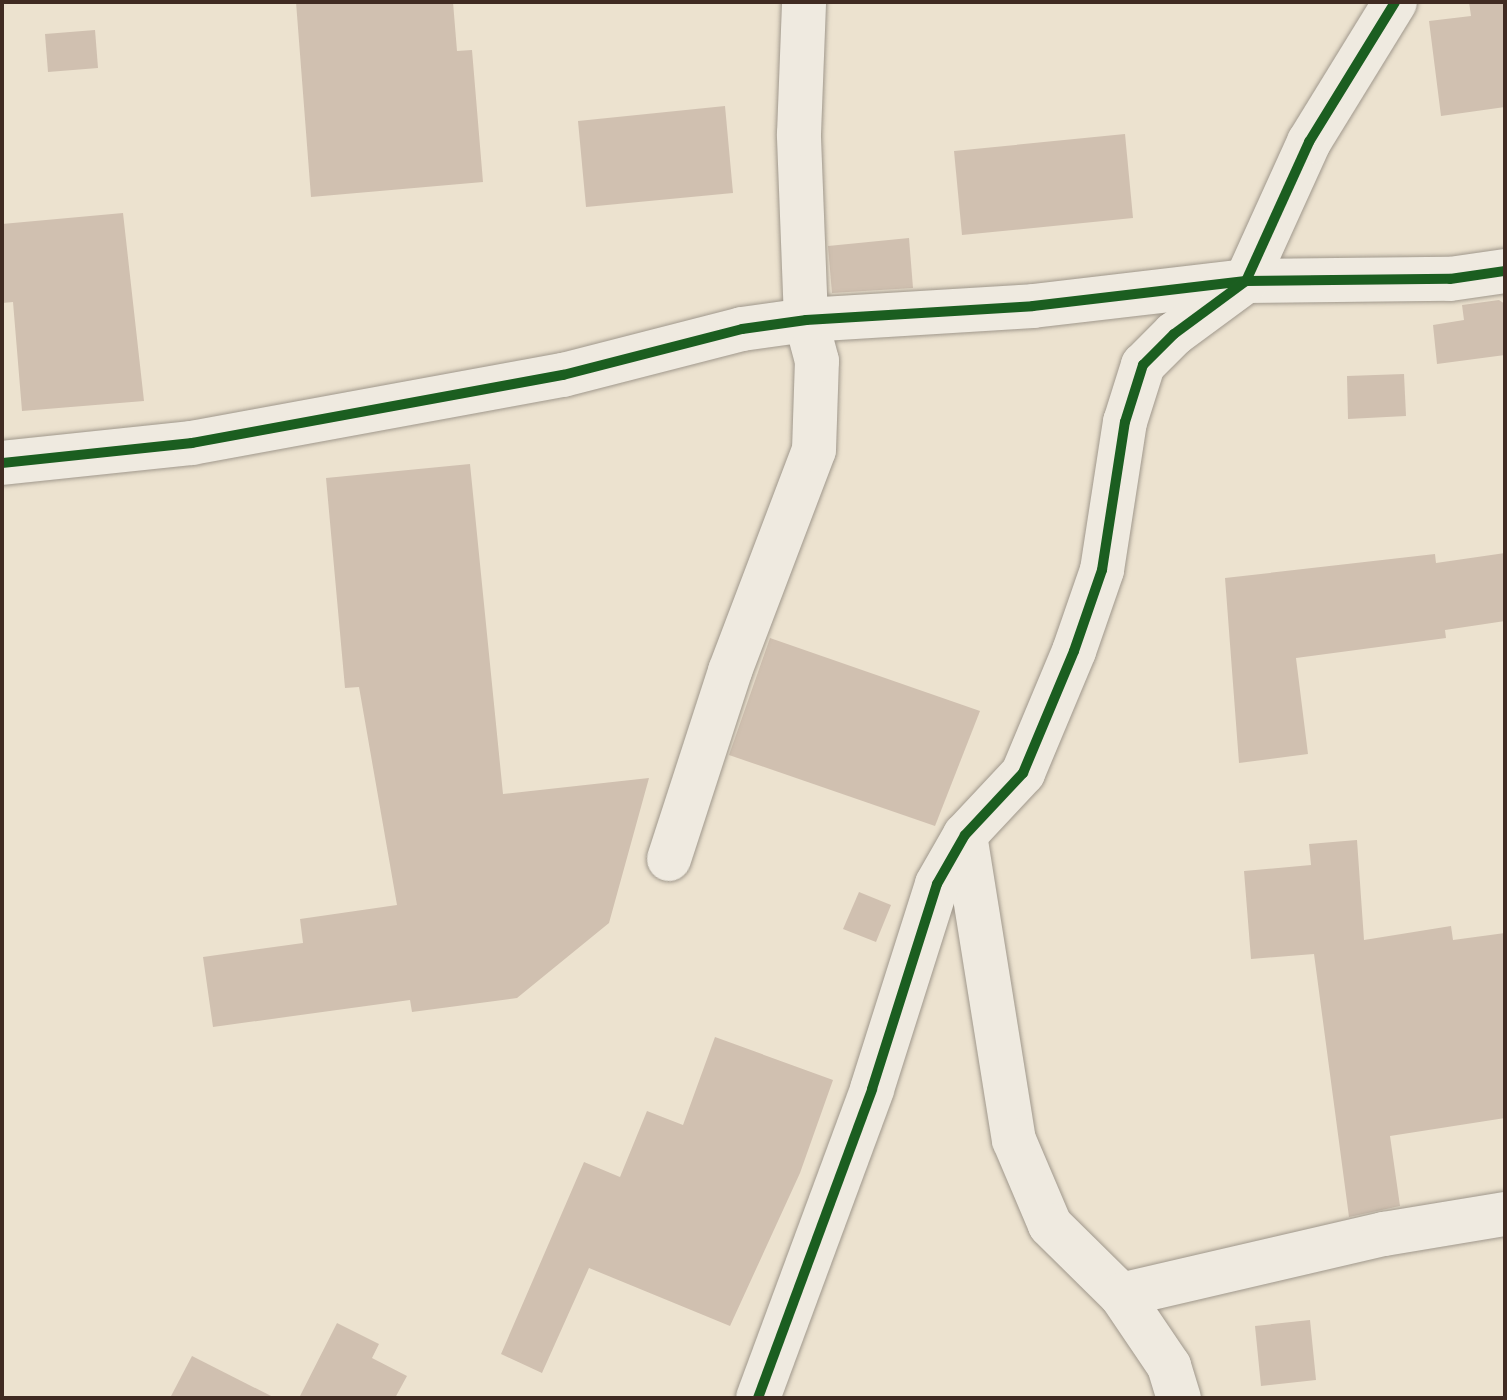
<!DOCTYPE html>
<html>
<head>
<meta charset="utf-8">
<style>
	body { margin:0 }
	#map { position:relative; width:1507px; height:1400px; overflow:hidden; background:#ece2cf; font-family:"Old Standard TT",serif }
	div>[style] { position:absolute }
	.building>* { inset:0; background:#d0c0b0 }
	.roads { filter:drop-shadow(0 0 2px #a0988c) drop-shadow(0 0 2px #a0988c) }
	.street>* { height:44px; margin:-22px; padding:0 22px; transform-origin:22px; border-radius:22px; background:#efeae0 }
	.cycleway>* { height:10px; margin:-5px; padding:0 5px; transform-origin:5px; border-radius:5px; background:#1b5e20 }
	span { translate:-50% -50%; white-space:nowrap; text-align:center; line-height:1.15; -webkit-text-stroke:6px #fbeed7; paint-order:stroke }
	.frame { position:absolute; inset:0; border:4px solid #402b22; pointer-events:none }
</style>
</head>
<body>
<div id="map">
	<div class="building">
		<div style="clip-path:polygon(296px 2px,453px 2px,457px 51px,472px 50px,483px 182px,311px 197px)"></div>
		<div style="clip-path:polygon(1469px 2px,1505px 2px,1505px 107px,1441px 116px,1429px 21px,1471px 16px)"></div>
		<div style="clip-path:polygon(95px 30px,98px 68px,48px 72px,45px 34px)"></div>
		<div style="clip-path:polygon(725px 106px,733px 193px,586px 207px,578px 121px)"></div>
		<div style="clip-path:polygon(1125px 134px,1133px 218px,962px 235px,954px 151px)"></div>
		<div style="clip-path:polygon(123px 213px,144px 401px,22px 411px,13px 302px,2px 303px,2px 224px)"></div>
		<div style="clip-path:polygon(909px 238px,913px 288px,832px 293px,828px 246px)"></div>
		<div style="clip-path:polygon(1499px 300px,1505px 304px,1505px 355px,1437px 364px,1433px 325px,1464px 320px,1462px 305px)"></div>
		<div style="clip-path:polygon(1404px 374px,1406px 416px,1348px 419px,1347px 376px)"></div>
		<div style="clip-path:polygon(470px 464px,503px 794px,649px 778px,609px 923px,517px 998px,412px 1012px,410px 1000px,213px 1027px,203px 957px,303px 943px,300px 919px,397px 905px,359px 687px,345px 688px,326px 478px)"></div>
		<div style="clip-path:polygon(1505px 553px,1505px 621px,1445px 630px,1446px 638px,1296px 658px,1308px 754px,1239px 763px,1225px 578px,1435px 554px,1436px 563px)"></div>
		<div style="clip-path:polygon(770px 638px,980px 711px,935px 826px,729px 755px)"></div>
		<div style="clip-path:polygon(1357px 840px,1364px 940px,1451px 926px,1453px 940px,1505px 933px,1505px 1118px,1390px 1136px,1400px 1206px,1349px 1217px,1314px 954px,1251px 959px,1244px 871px,1311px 865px,1309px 844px)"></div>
		<div style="clip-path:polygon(859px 892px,891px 905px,876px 942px,843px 929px)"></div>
		<div style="clip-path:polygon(715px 1037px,833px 1080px,800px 1173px,730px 1326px,589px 1268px,542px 1373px,501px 1354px,584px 1162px,620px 1177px,647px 1111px,683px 1125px)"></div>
		<div style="clip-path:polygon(1310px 1320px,1316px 1380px,1261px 1386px,1255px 1326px)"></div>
		<div style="clip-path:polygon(337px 1323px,379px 1344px,372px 1358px,407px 1376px,395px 1398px,299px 1398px)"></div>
		<div style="clip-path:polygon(192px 1356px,275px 1398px,170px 1398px)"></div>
	</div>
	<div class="roads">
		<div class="street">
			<div style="left:2px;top:463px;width:191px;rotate:-6deg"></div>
			<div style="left:192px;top:443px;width:377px;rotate:-10.4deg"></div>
			<div style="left:563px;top:375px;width:185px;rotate:-14.4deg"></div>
			<div style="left:742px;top:329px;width:65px;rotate:-8deg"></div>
			<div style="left:806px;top:320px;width:227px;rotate:-3.5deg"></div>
			<div style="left:1033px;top:306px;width:214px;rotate:-6.7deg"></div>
			<div style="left:1246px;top:281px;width:204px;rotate:-0.6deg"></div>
			<div style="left:1450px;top:279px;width:56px;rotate:-8.3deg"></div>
			<div style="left:965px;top:835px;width:309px;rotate:80.9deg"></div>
			<div style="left:1014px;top:1140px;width:92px;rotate:67deg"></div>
			<div style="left:1050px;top:1225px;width:100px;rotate:44.6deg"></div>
			<div style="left:1121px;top:1295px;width:86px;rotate:55.9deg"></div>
			<div style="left:1169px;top:1366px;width:34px;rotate:73deg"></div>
			<div style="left:669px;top:859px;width:198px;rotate:-72deg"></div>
			<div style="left:730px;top:671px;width:236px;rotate:-69.2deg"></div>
			<div style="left:814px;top:450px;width:89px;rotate:-88.1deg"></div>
			<div style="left:817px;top:361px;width:42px;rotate:-105deg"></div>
			<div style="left:806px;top:320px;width:186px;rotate:-92.2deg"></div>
			<div style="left:799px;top:134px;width:132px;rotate:-87.8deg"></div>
			<div style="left:1121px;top:1295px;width:270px;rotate:-13.1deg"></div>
			<div style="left:1384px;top:1234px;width:123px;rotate:-9.4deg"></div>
			<div style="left:758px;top:1398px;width:329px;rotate:-69.7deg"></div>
			<div style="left:872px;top:1089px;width:215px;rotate:-72.4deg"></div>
			<div style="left:937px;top:884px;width:56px;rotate:-60.3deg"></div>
			<div style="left:965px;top:835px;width:85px;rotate:-46.9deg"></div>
			<div style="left:1023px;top:773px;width:132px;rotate:-67.3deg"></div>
			<div style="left:1074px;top:651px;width:86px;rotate:-70.9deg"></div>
			<div style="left:1102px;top:570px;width:150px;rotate:-81.2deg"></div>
			<div style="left:1125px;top:422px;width:60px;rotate:-72.5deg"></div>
			<div style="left:1143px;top:365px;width:44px;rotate:-45deg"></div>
			<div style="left:1174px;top:334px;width:89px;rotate:-36.4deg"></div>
			<div style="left:1246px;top:281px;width:153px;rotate:-65.6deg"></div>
			<div style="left:1309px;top:142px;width:164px;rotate:-58.4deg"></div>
		</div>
	</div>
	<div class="cycleway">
		<div style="left:2px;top:463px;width:191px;rotate:-6deg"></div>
		<div style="left:192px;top:443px;width:377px;rotate:-10.4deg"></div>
		<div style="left:563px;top:375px;width:185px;rotate:-14.4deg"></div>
		<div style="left:742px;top:329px;width:65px;rotate:-8deg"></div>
		<div style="left:806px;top:320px;width:227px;rotate:-3.5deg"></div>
		<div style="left:1033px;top:306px;width:214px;rotate:-6.7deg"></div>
		<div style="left:1246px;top:281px;width:204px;rotate:-0.6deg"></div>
		<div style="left:1450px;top:279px;width:56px;rotate:-8.3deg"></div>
		<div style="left:758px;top:1398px;width:329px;rotate:-69.7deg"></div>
		<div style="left:872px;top:1089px;width:215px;rotate:-72.4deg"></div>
		<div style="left:937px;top:884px;width:56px;rotate:-60.3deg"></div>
		<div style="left:965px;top:835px;width:85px;rotate:-46.9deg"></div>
		<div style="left:1023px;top:773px;width:132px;rotate:-67.3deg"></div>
		<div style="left:1074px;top:651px;width:86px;rotate:-70.9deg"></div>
		<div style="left:1102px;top:570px;width:150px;rotate:-81.2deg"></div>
		<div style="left:1125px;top:422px;width:60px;rotate:-72.5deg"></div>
		<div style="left:1143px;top:365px;width:44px;rotate:-45deg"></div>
		<div style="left:1174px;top:334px;width:89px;rotate:-36.4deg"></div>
		<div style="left:1246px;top:281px;width:153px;rotate:-65.6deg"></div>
		<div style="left:1309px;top:142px;width:164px;rotate:-58.4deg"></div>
	</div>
	<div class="frame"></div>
</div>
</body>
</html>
